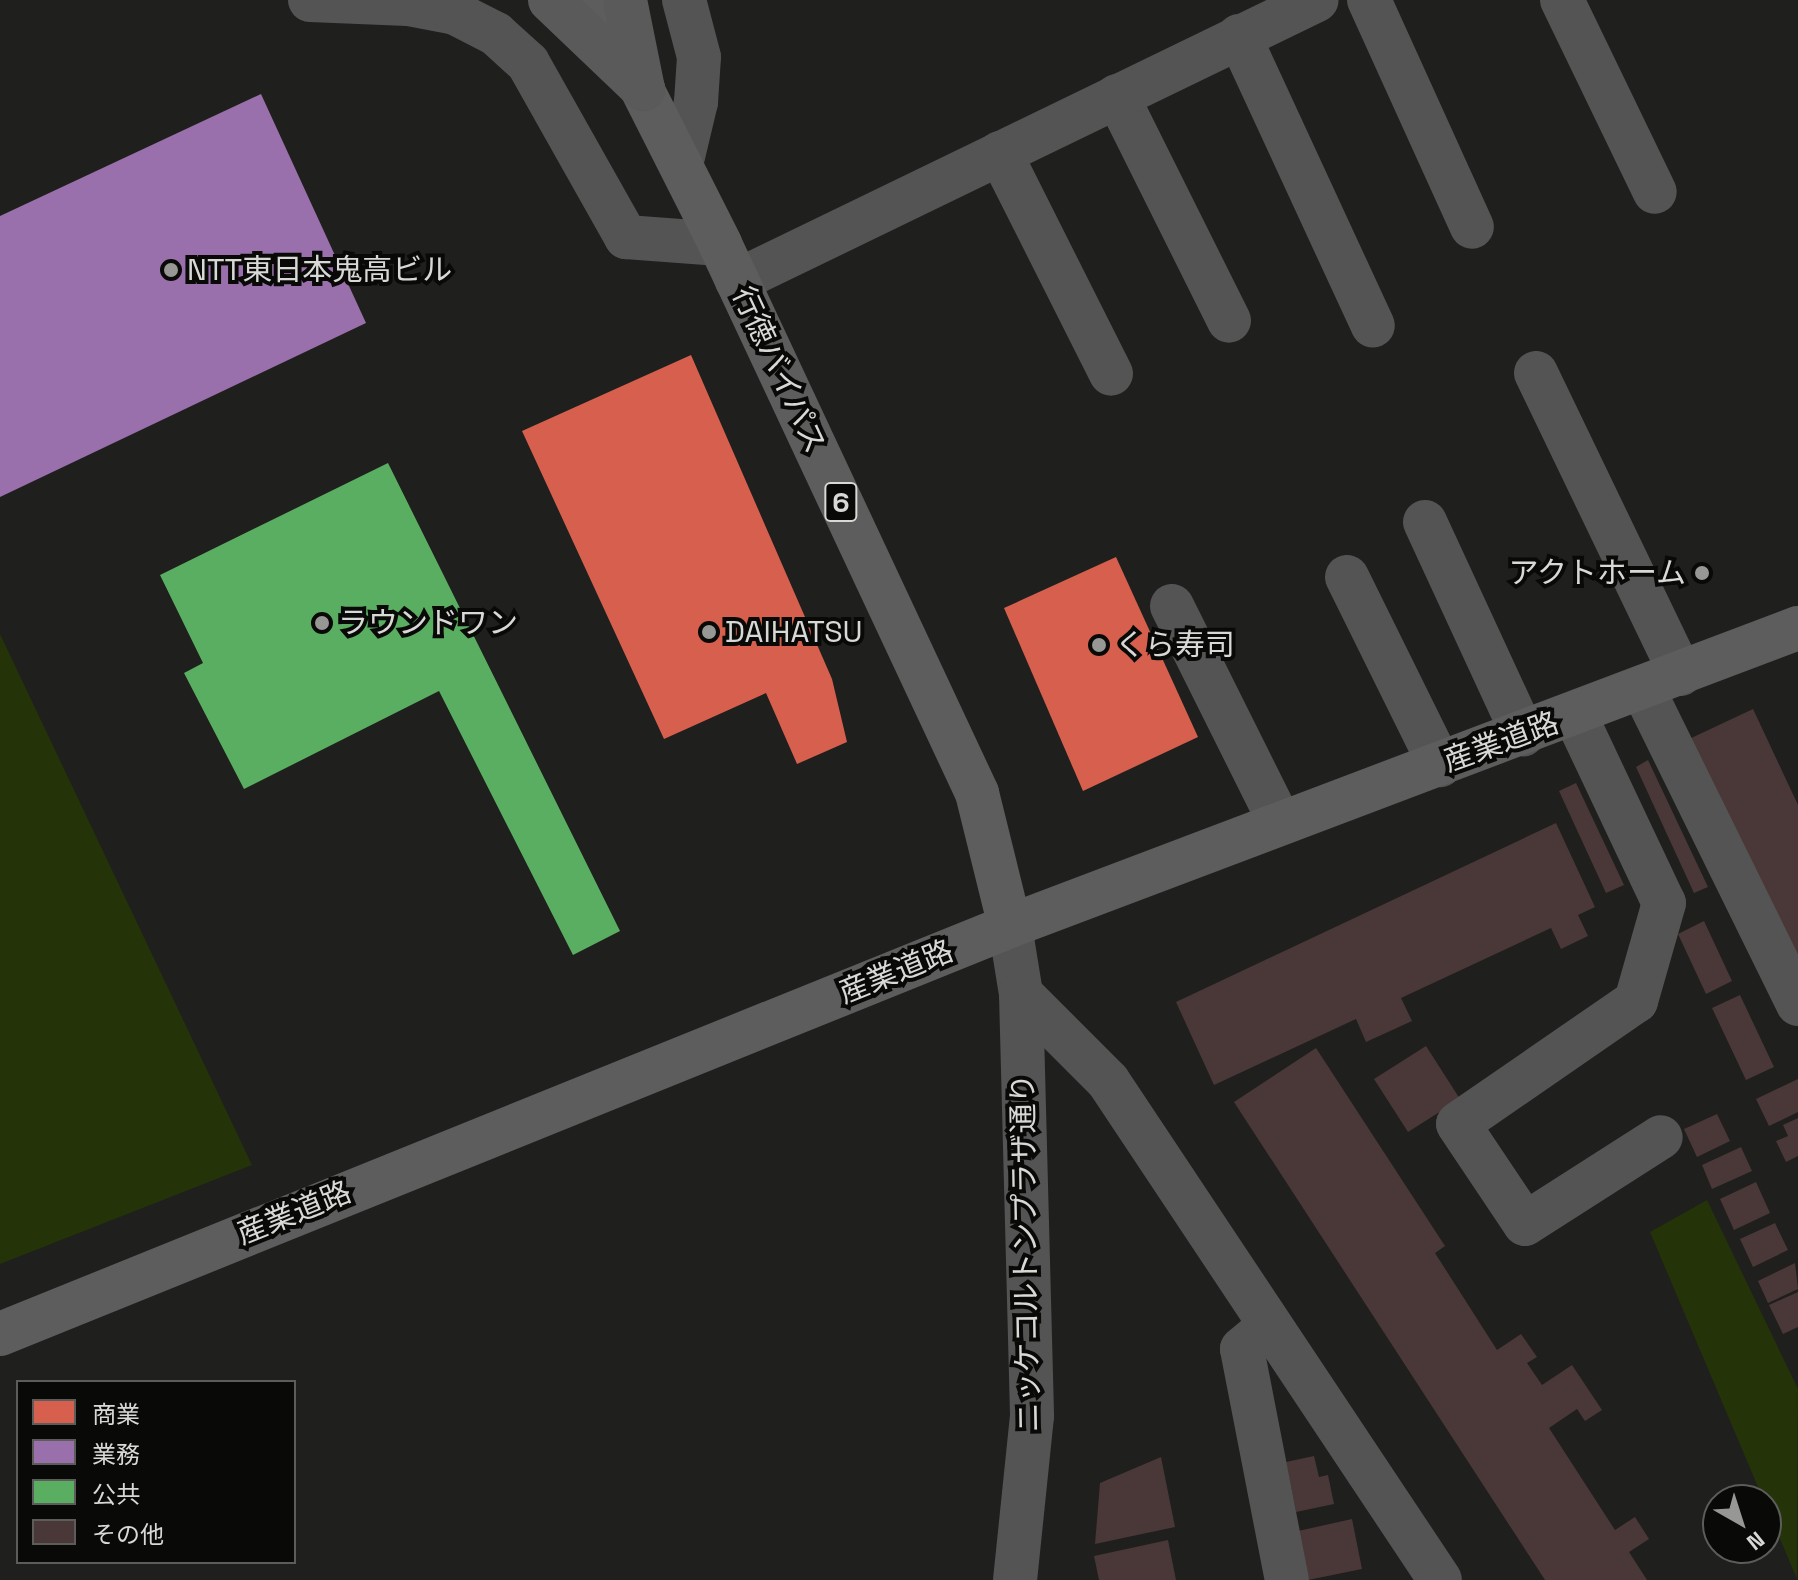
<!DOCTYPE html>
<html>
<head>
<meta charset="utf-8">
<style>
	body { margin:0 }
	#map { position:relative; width:1798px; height:1580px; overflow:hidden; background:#1f1f1e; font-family:"Space Grotesk","Noto Sans JP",sans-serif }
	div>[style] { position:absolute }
	.green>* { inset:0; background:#243308 }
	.shops>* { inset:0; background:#d6604d }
	.offices>* { inset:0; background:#9970ab }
	.public>* { inset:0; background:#5aae61 }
	.building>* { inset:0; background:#493837 }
	.minor>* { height:44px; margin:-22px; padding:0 22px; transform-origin:22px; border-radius:22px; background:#545454 }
	.major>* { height:44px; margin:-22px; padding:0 22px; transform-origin:22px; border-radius:22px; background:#5e5d5d }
	.highway>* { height:44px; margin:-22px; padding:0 22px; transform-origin:22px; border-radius:22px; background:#5a5a5a }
	.dots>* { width:22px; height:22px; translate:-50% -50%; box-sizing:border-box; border:4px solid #090908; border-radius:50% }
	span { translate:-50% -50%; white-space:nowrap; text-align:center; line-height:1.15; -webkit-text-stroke:8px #090908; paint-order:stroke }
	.shield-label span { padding:2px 6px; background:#090908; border:2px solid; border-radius:6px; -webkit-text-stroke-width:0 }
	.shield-label { font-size:28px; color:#d8d8d6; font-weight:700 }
	.poi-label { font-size:30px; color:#d8d8d6 }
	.left { translate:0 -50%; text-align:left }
	.right { translate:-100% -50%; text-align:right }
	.street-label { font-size:30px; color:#d8d8d6 }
	.legend { position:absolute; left:16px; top:1380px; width:280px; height:184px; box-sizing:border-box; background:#090908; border:2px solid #5c5c5a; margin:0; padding:10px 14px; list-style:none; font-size:24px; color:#d8d8d6 }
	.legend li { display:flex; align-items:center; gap:16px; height:40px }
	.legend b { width:40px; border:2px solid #5c5c5a }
	.north { position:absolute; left:1702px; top:1484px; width:80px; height:80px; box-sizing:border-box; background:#090908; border:2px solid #5c5c5a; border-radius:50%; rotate:141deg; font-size:22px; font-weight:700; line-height:32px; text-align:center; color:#d8d8d6 }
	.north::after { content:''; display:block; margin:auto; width:28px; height:36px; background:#979796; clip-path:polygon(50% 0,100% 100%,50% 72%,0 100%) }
</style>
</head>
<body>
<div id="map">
	<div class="green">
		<div style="clip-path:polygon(0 634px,252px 1165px,0 1264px)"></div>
		<div style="clip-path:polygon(1707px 1200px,1798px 1389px,1797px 1579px,1650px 1232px)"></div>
	</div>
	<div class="shops">
		<div style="clip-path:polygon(691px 355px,832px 679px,847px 742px,797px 764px,766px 693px,664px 739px,522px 431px)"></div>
		<div style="clip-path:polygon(1116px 557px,1198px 737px,1083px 791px,1004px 608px)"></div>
	</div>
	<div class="offices">
		<div style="clip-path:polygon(261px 94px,366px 323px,0 497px,0 216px)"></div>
	</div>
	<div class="public">
		<div style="clip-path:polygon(388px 463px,620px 931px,573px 955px,439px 691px,244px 789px,184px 673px,203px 663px,160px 575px)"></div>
	</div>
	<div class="building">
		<div style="clip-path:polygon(1753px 709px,1798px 805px,1798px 977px,1687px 740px)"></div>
		<div style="clip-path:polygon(1648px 760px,1708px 887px,1694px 893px,1636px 767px)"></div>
		<div style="clip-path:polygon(1576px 783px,1624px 885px,1606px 893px,1559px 791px)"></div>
		<div style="clip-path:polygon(1556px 823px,1595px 907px,1578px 915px,1588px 936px,1561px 949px,1551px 928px,1401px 998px,1412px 1021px,1366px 1042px,1356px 1019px,1214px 1085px,1176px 1002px)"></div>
		<div style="clip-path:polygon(1704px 921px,1732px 981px,1706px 994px,1678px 934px)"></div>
		<div style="clip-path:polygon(1740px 995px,1774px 1067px,1746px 1080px,1712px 1008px)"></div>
		<div style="clip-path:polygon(1426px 1046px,1460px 1099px,1408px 1132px,1374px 1079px)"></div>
		<div style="clip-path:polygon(1316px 1048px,1445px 1246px,1435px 1253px,1497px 1350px,1521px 1334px,1537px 1357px,1527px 1363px,1542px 1385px,1572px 1365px,1602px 1410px,1585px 1421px,1577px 1409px,1549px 1428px,1615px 1530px,1635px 1517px,1649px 1539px,1629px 1552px,1647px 1580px,1545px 1580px,1234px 1102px)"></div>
		<div style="clip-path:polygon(1798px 1079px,1798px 1112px,1769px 1126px,1756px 1099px)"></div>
		<div style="clip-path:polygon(1717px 1114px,1730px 1141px,1697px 1157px,1684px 1129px)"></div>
		<div style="clip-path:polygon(1798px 1118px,1798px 1156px,1786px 1162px,1776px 1141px,1788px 1136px,1783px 1125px)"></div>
		<div style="clip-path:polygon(1741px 1147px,1752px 1171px,1712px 1189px,1702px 1165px)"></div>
		<div style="clip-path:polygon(1756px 1182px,1770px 1213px,1734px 1230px,1720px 1199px)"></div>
		<div style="clip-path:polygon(1775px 1223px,1788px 1250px,1753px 1267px,1740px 1239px)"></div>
		<div style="clip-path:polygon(1795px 1263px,1798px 1289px,1768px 1303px,1758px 1281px)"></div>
		<div style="clip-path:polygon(1798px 1292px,1798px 1327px,1783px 1334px,1769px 1305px)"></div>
		<div style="clip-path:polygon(1314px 1456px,1319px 1477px,1328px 1475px,1334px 1504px,1296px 1512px,1286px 1462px)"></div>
		<div style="clip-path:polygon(1161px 1457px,1175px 1527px,1095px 1544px,1100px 1483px)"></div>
		<div style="clip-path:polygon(1352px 1519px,1362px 1569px,1308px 1580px,1298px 1531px)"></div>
		<div style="clip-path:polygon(1168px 1540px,1176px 1580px,1099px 1580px,1094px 1556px)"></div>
	</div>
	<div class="minor">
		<div style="left:310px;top:0;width:98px;rotate:2.3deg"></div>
		<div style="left:408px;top:4px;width:48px;rotate:10.8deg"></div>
		<div style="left:455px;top:13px;width:46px;rotate:27.1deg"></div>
		<div style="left:496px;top:34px;width:43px;rotate:42.2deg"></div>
		<div style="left:528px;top:63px;width:200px;rotate:60.6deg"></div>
		<div style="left:626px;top:237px;width:94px;rotate:4.3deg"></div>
		<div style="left:1369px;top:0;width:249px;rotate:65.6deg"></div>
		<div style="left:1562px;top:0;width:213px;rotate:64.2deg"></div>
		<div style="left:1239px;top:36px;width:319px;rotate:65.2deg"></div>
		<div style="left:1117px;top:96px;width:251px;rotate:63.5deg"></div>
		<div style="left:1000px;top:153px;width:247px;rotate:63.3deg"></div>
		<div style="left:681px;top:165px;width:65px;rotate:-76.6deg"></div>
		<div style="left:696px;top:102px;width:45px;rotate:-86.2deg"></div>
		<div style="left:699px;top:57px;width:59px;rotate:-104.7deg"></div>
		<div style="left:737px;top:281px;width:644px;rotate:-25.85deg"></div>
		<div style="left:1536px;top:373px;width:334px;rotate:64.3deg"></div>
		<div style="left:1425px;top:522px;width:234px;rotate:65.2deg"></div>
		<div style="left:1347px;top:577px;width:210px;rotate:63.7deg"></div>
		<div style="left:1172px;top:606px;width:242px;rotate:63.5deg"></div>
		<div style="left:1643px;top:689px;width:351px;rotate:63.8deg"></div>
		<div style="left:1575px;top:715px;width:208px;rotate:64.7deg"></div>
		<div style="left:1664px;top:903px;width:102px;rotate:105.9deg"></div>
		<div style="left:1636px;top:1001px;width:216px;rotate:145.4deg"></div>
		<div style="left:1458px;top:1124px;width:120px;rotate:56.2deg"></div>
		<div style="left:1525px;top:1224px;width:161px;rotate:-32.6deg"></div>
		<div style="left:1010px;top:926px;width:69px;rotate:80.8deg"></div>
		<div style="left:1021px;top:994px;width:422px;rotate:88.5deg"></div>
		<div style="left:1032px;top:1416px;width:165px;rotate:95.9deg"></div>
		<div style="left:1021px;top:994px;width:123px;rotate:45deg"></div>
		<div style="left:1108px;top:1081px;width:599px;rotate:56.36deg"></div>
		<div style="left:1268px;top:1327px;width:34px;rotate:140deg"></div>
		<div style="left:1242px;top:1349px;width:235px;rotate:79deg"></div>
	</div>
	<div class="major">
		<div style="left:597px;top:0;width:273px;rotate:63.2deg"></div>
		<div style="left:720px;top:244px;width:606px;rotate:64.91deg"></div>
		<div style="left:977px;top:793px;width:137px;rotate:76.1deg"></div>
		<div style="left:0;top:1334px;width:1089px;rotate:-22deg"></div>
		<div style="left:1010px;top:926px;width:842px;rotate:-20.72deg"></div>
	</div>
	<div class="highway">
		<div style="left:550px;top:0;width:129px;rotate:43.7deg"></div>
		<div style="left:625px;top:0;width:91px;rotate:78.6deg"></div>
	</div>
	<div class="dots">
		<div style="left:171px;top:270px;background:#979796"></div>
		<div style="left:1702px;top:573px;background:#979796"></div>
		<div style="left:322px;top:623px;background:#979796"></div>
		<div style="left:709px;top:632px;background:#979796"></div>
		<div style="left:1099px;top:645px;background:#979796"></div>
	</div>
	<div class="shield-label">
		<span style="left:841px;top:502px">6</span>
	</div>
	<div class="poi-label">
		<span class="left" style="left:187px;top:270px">NTT東日本鬼高ビル</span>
		<span class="right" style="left:1686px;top:573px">アクトホーム</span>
		<span class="left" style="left:338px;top:623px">ラウンドワン</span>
		<span class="left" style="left:725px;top:632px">DAIHATSU</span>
		<span class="left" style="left:1115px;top:645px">くら寿司</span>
	</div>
	<div class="street-label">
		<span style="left:779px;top:370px;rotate:65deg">行徳バイパス</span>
		<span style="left:1501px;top:742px;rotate:-20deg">産業道路</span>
		<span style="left:896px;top:972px;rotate:-22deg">産業道路</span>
		<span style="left:294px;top:1213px;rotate:-22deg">産業道路</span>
		<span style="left:1026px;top:1253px;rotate:-91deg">ニッケコルトンプラザ通り</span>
	</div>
	<ul class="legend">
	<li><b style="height:22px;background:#d6604d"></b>商業</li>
	<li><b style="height:22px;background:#9970ab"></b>業務</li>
	<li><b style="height:22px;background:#5aae61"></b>公共</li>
	<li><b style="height:22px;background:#493837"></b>その他</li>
	</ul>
	<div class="north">N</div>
</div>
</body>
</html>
